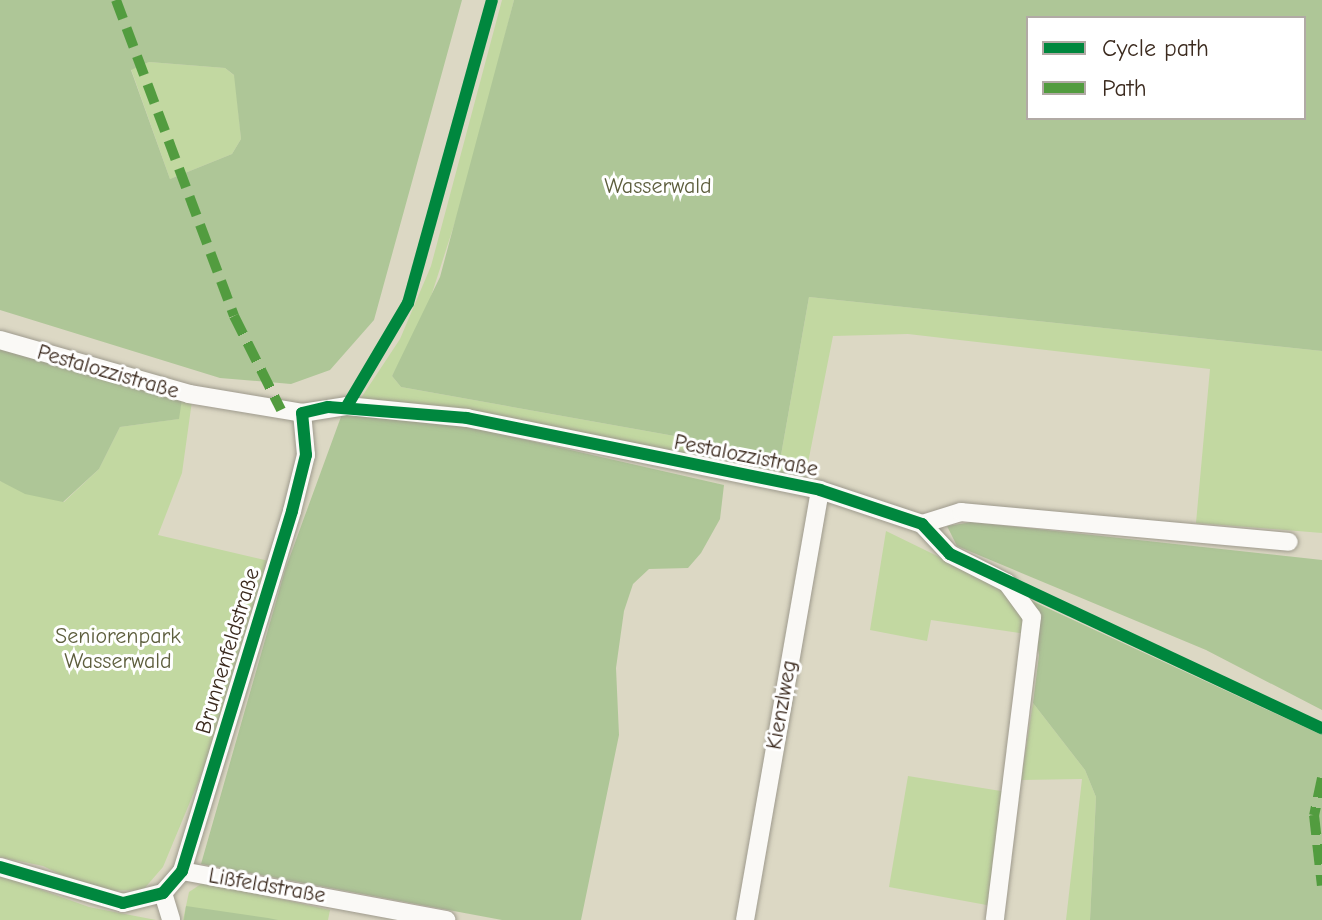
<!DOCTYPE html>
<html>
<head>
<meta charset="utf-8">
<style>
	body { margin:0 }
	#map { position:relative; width:1322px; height:920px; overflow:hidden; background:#dcd8c4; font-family:"Comic Neue",sans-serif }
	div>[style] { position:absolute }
	.green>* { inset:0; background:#c2d8a1 }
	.forest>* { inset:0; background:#aec697 }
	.roads { filter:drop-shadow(0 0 2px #9e9a8d) drop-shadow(0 0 2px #9e9a8d) }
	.street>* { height:18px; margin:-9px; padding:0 9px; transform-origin:9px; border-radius:9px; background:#faf9f6 }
	.quiet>* { height:10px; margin-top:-5px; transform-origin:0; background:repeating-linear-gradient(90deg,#529c3f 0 20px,transparent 0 30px) }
	.cycleway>* { height:12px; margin:-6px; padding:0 6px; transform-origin:6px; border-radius:6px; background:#00873e }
	span { translate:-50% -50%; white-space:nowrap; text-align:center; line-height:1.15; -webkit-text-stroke:6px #fff; paint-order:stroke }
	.park-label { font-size:22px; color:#5d5e3d }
	.street-label { font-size:22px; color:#3b2a1e }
	.legend { position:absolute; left:1026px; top:16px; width:280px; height:104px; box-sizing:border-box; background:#fff; border:2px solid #b1aaa5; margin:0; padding:10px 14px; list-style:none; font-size:24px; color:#3b2a1e }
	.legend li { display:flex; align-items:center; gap:16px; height:40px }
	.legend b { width:40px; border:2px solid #b1aaa5 }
</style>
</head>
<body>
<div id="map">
	<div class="green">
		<div style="clip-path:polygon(502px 0,514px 0,466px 188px,426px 312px,392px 376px,401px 387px,781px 455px,809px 297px,1322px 351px,1322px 533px,1196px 523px,1210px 369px,908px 334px,833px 336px,805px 478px,361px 398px,400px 339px,431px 266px)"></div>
		<div style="clip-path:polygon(149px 62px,225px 68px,235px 76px,241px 139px,232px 154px,170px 179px,131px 69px)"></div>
		<div style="clip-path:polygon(182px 399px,192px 401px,182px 473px,158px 535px,269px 561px,207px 761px,163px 867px,143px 890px,95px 891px,43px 866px,0 857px,0 481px,64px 502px,99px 469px,120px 427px,178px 419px)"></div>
		<div style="clip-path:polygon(886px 531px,1007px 590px,1020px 605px,1027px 634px,931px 620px,927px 641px,870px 630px)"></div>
		<div style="clip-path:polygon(1033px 703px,1085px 770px,1096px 797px,1090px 920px,1066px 920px,1082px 779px,1021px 780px)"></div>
		<div style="clip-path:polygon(908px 776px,1007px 792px,992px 906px,889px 887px)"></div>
		<div style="clip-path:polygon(0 875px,89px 907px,156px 920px,0 920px)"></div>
		<div style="clip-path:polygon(204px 882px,330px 910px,328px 920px,183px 920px,189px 892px)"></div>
	</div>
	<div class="forest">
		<div style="clip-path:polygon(evenodd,0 0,462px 0,374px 320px,330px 370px,291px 384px,220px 378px,0 310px,0 0,149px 62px,225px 68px,234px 75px,241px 139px,232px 154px,170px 179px,131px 70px,149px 62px)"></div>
		<div style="clip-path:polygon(evenodd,514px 0,1322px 0,1322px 351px,809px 297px,781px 455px,401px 387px,392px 376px,440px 277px,514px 0,1028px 18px,1304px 18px,1304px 118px,1028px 118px,1028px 18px)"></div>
		<div style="clip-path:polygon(0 346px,182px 399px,179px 419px,120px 427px,99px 469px,63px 502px,25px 494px,0 481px)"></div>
		<div style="clip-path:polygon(342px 414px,457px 424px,724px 485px,720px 519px,701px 553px,688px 568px,649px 569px,633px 584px,624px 611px,616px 668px,619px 735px,581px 920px,502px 920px,201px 864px,285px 570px)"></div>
		<div style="clip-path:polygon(972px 522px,1322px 560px,1322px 710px,1206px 650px,957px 546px,947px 526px)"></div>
		<div style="clip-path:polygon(1030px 600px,1322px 735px,1322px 920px,1090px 920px,1096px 797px,1085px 770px,1033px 703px,1039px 655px)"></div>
		<div style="clip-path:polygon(186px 906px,268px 918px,278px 920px,184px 920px)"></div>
	</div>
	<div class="roads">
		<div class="street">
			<div style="left:0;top:340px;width:197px;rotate:15.9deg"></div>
			<div style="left:189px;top:394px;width:115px;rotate:9.5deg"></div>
			<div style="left:302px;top:413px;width:46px;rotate:-8.8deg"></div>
			<div style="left:347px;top:406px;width:121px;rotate:5.7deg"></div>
			<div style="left:467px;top:418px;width:360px;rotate:11.5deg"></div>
			<div style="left:820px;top:490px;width:108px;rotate:18.4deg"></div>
			<div style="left:922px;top:524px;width:41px;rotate:47deg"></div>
			<div style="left:950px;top:554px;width:64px;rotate:27deg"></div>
			<div style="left:1007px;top:583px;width:42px;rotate:53.7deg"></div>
			<div style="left:1032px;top:617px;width:305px;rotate:97deg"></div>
			<div style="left:922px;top:524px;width:41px;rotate:-17.1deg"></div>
			<div style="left:961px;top:512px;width:329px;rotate:5.2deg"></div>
			<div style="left:0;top:867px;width:128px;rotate:16.3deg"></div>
			<div style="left:123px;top:903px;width:41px;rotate:-14deg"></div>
			<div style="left:163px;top:893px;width:29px;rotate:-49deg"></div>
			<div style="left:182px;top:871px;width:376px;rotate:-73deg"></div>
			<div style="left:292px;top:511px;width:58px;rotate:-76deg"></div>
			<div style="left:306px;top:455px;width:42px;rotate:-95.4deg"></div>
			<div style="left:182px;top:871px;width:269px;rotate:10.5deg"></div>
			<div style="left:163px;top:893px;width:28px;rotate:73deg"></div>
			<div style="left:745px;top:920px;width:436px;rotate:-80.1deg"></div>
		</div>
	</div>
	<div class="quiet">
		<div style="left:116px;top:0;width:337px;rotate:69.5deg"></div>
		<div style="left:234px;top:316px;width:105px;rotate:63.4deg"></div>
		<div style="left:1322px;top:778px;width:38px;rotate:102deg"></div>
		<div style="left:1314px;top:815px;width:71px;rotate:83.6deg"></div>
	</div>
	<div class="cycleway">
		<div style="left:347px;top:406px;width:120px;rotate:-59.4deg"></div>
		<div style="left:408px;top:303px;width:314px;rotate:-74.5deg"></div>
		<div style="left:0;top:867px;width:128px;rotate:16.3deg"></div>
		<div style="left:123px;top:903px;width:41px;rotate:-14deg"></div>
		<div style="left:163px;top:893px;width:29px;rotate:-49deg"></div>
		<div style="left:182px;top:871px;width:376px;rotate:-73deg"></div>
		<div style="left:292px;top:511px;width:58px;rotate:-76deg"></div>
		<div style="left:306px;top:455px;width:42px;rotate:-95.4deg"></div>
		<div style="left:302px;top:413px;width:27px;rotate:-13deg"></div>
		<div style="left:328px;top:407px;width:139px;rotate:4.5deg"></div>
		<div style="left:467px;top:418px;width:360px;rotate:11.5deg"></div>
		<div style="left:820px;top:490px;width:108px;rotate:18.4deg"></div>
		<div style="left:922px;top:524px;width:41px;rotate:47deg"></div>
		<div style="left:950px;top:554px;width:411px;rotate:25.1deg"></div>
	</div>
	<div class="park-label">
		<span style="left:658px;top:187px">Wasserwald</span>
		<span style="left:118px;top:649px">Seniorenpark<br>Wasserwald</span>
	</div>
	<div class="street-label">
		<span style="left:108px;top:372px;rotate:16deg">Pestalozzistraße</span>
		<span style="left:746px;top:456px;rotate:11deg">Pestalozzistraße</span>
		<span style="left:228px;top:651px;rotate:-73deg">Brunnenfeldstraße</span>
		<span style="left:782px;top:705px;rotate:-80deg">Kienzlweg</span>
		<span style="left:267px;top:886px;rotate:10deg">Lißfeldstraße</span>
	</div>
	<ul class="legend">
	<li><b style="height:10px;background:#00873e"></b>Cycle path</li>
	<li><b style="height:10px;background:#529c3f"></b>Path</li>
	</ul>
</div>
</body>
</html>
